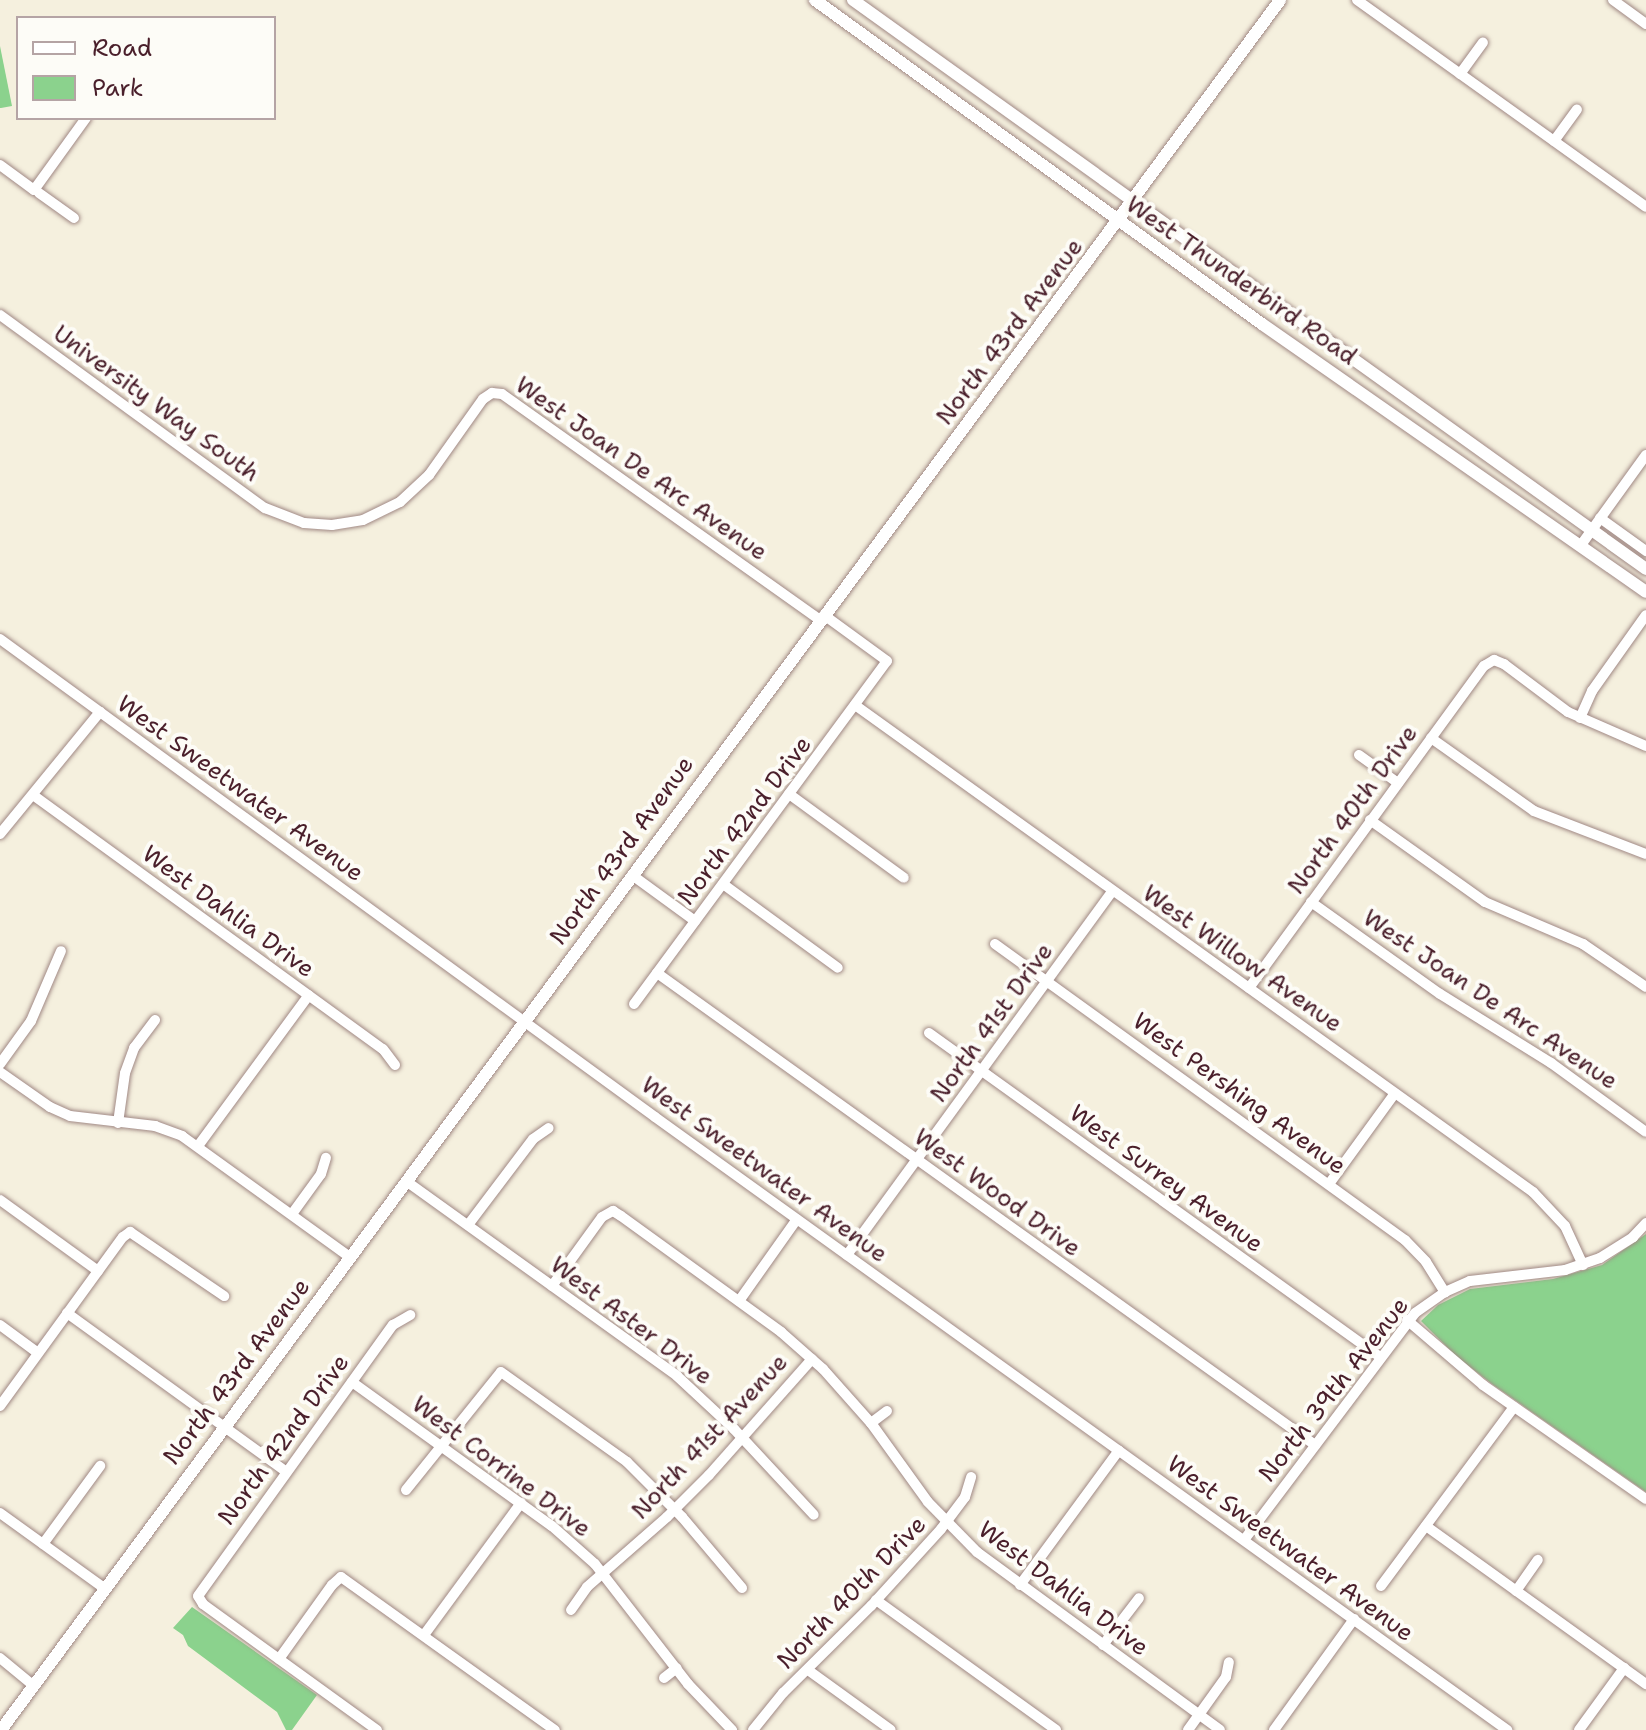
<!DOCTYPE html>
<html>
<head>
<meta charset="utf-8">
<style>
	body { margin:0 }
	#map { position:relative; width:1646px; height:1730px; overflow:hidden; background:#f5f0de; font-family:"Shantell Sans",sans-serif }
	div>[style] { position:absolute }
	.green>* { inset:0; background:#8bd28d }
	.roads { filter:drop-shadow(0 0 2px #a08884) drop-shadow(0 0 2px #a08884) }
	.minor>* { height:10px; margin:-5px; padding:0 5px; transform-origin:5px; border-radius:5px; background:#fff }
	.major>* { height:12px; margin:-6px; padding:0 6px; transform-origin:6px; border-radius:6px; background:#fff }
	span { translate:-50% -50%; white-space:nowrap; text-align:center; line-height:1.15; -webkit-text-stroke:8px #fdfcf7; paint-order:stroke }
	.street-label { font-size:24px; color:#4a1f2b }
	.legend { position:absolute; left:16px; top:16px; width:260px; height:104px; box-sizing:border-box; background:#fdfcf7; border:2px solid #b5a4a5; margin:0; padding:10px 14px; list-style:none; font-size:24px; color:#4a1f2b }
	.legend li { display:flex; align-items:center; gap:16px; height:40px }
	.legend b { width:40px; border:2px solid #b5a4a5 }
</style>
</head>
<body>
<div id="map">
	<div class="green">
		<div style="clip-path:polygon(0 46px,12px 106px,1px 108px,0 108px)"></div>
		<div style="clip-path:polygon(1646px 1234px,1646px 1492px,1492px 1384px,1456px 1356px,1421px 1321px,1438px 1305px,1470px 1289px,1553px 1279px,1602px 1265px)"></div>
		<div style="clip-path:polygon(192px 1607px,317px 1695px,292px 1730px,286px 1730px,277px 1712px,188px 1646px,183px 1635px,173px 1628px)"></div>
	</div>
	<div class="roads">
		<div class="minor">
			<div style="left:1357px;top:0;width:355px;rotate:35.6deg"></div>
			<div style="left:1613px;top:0;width:41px;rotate:36deg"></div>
			<div style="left:1460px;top:74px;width:39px;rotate:-54deg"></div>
			<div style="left:1554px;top:141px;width:39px;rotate:-54deg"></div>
			<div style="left:0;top:165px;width:42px;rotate:36.3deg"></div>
			<div style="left:34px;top:190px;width:89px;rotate:-54.2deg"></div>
			<div style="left:39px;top:193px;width:43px;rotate:35.5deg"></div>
			<div style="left:0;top:315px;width:328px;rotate:36.1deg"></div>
			<div style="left:265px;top:508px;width:42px;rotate:21deg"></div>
			<div style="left:304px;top:523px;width:28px;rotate:4deg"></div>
			<div style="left:332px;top:525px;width:31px;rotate:-9deg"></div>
			<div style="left:363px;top:520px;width:41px;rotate:-25.9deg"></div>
			<div style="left:400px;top:502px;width:40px;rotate:-43deg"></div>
			<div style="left:429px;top:475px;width:93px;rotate:-54.6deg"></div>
			<div style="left:483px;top:399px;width:11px;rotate:-34deg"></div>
			<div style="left:492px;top:393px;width:10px;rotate:6deg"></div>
			<div style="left:502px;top:394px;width:390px;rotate:35.4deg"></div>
			<div style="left:1600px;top:518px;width:57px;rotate:35.7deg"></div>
			<div style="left:1581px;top:545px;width:111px;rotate:-54.2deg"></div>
			<div style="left:0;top:639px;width:811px;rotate:36.12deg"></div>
			<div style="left:655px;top:1117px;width:1050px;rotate:35.73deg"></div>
			<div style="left:855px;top:705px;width:835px;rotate:35.69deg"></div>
			<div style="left:1533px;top:1192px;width:47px;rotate:46.7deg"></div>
			<div style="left:1565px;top:1226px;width:43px;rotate:65.2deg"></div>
			<div style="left:1580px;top:718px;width:30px;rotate:-66deg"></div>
			<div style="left:1592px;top:691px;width:93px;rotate:-54.6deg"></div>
			<div style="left:1431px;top:738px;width:126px;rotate:35.3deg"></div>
			<div style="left:1534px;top:811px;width:120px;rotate:21deg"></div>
			<div style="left:1359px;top:755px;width:48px;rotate:35.7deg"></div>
			<div style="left:789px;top:794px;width:142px;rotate:36.1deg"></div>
			<div style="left:33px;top:795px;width:432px;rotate:36deg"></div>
			<div style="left:383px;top:1049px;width:20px;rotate:53deg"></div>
			<div style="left:1370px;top:820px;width:141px;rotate:35.5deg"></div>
			<div style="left:1485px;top:902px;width:107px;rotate:23.2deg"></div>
			<div style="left:1583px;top:944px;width:76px;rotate:34.3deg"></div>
			<div style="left:0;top:834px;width:158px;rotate:-50.7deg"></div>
			<div style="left:632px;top:875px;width:78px;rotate:36.1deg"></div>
			<div style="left:723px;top:884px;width:142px;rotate:36.1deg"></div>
			<div style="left:1311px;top:902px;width:158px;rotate:35.5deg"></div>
			<div style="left:1440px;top:994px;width:131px;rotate:31.9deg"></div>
			<div style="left:1551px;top:1063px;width:117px;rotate:36deg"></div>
			<div style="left:995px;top:944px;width:506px;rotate:35.83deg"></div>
			<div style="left:1405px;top:1240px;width:30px;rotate:46deg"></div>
			<div style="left:1426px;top:1262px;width:36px;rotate:58deg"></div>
			<div style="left:657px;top:973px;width:810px;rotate:35.65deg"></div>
			<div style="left:1249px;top:988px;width:399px;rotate:-53.9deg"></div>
			<div style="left:1484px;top:666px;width:12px;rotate:-31deg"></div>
			<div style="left:1494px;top:660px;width:11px;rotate:22deg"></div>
			<div style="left:1504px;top:664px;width:80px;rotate:36.9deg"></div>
			<div style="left:1568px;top:712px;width:85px;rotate:23.6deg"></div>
			<div style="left:634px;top:1004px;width:426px;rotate:-53.6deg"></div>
			<div style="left:887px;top:661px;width:78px;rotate:-143.9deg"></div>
			<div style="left:929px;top:1033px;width:555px;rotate:35.69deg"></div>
			<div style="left:0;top:1064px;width:53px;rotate:-54.2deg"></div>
			<div style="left:31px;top:1021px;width:76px;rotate:-66.8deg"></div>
			<div style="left:0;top:1072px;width:61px;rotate:35deg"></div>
			<div style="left:50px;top:1107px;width:22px;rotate:24deg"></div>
			<div style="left:70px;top:1116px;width:86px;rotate:6.7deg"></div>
			<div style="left:155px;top:1126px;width:29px;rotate:20deg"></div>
			<div style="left:182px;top:1136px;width:207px;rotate:35.8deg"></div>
			<div style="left:118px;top:1123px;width:50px;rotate:-82deg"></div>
			<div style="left:125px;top:1073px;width:27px;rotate:-70deg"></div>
			<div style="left:134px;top:1048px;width:35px;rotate:-53deg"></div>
			<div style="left:198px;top:1146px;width:187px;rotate:-53.7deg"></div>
			<div style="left:406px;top:1181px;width:334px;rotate:35.7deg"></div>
			<div style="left:677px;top:1376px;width:78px;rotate:42.9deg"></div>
			<div style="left:734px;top:1429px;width:117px;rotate:47.1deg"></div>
			<div style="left:1329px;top:1184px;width:112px;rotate:-54deg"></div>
			<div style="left:0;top:1200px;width:121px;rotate:35.9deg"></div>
			<div style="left:292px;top:1214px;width:49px;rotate:-54.1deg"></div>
			<div style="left:321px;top:1174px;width:17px;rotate:-73deg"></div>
			<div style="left:468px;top:1225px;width:108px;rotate:-52.9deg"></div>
			<div style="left:533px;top:1139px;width:19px;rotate:-35deg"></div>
			<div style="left:847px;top:1255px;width:450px;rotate:-53.9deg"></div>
			<div style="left:552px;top:1286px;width:85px;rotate:-54.1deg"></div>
			<div style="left:602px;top:1217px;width:13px;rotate:-29deg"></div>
			<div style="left:613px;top:1211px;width:9px;rotate:32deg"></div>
			<div style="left:621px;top:1216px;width:198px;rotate:35.9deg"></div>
			<div style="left:781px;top:1332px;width:56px;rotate:41.4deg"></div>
			<div style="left:823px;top:1369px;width:72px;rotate:48.4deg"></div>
			<div style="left:871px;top:1423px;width:97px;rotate:54.2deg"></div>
			<div style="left:928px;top:1502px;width:70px;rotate:45.6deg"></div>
			<div style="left:977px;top:1552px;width:301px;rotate:36.2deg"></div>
			<div style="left:739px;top:1301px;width:100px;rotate:-54.7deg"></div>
			<div style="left:67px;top:1313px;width:269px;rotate:35.9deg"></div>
			<div style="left:1407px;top:1320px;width:100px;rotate:40.5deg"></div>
			<div style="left:1483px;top:1385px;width:199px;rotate:35deg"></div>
			<div style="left:0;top:1325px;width:47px;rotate:36.4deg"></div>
			<div style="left:352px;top:1382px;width:246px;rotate:35.8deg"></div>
			<div style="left:552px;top:1526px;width:57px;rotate:41.5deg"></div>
			<div style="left:595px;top:1564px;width:152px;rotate:52.2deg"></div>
			<div style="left:688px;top:1684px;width:64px;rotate:46.3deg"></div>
			<div style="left:0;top:1406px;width:209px;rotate:-54deg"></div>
			<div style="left:123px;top:1237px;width:9px;rotate:-36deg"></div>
			<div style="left:130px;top:1232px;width:114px;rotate:34.2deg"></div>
			<div style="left:871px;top:1423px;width:20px;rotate:-37deg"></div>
			<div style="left:406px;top:1490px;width:151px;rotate:-51.2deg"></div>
			<div style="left:501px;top:1372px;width:155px;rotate:35.5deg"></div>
			<div style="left:627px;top:1462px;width:78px;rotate:45deg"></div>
			<div style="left:682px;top:1517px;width:93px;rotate:49.8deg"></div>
			<div style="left:0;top:1513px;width:128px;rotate:35.8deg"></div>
			<div style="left:1426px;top:1526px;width:271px;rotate:35.7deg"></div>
			<div style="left:1244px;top:1540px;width:284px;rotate:-53deg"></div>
			<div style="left:1415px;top:1313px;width:37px;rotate:-35deg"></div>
			<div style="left:1445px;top:1292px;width:27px;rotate:-24deg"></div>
			<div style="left:1470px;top:1281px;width:96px;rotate:-6.6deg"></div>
			<div style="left:1565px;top:1270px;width:37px;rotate:-19deg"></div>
			<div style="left:1600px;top:1258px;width:39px;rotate:-32deg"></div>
			<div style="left:1633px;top:1237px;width:19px;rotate:-47deg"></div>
			<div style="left:43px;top:1544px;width:97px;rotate:-53.8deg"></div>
			<div style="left:1020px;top:1585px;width:167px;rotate:-53.7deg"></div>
			<div style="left:1381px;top:1586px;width:223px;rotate:-53.4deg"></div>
			<div style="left:1516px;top:1591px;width:38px;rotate:-55deg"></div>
			<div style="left:876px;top:1600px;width:222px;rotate:35.8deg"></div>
			<div style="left:571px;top:1610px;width:28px;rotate:-55deg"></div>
			<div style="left:587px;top:1587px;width:106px;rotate:-41.2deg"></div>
			<div style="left:667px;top:1517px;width:59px;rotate:-45deg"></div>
			<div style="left:709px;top:1475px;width:155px;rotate:-48.4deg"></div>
			<div style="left:424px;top:1635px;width:164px;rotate:-53.7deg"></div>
			<div style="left:1103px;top:1645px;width:59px;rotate:-52.5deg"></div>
			<div style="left:0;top:1658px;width:44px;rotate:39.5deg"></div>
			<div style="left:279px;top:1659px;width:91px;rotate:-54.4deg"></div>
			<div style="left:332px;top:1585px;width:12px;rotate:-42deg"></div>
			<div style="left:341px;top:1577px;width:263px;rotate:35.6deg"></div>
			<div style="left:808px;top:1670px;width:102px;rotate:35.9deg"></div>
			<div style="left:664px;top:1678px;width:16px;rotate:-38deg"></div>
			<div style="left:377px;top:1730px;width:215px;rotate:-144.1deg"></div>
			<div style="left:203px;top:1604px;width:9px;rotate:-122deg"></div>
			<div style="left:198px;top:1596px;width:334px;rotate:-54.3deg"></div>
			<div style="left:393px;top:1325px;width:20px;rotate:-30deg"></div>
			<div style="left:753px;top:1730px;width:48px;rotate:-51deg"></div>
			<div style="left:783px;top:1693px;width:124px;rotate:-44.7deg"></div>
			<div style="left:871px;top:1606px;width:104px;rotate:-47.7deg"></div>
			<div style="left:941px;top:1529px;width:40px;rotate:-53deg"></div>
			<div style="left:965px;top:1497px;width:21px;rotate:-73deg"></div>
			<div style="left:1188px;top:1730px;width:65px;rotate:-54.4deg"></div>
			<div style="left:1226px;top:1677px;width:15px;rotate:-79deg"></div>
			<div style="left:1274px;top:1730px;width:137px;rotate:-54.2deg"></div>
			<div style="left:1579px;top:1730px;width:77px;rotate:-54deg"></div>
		</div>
		<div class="major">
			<div style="left:815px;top:0;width:552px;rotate:35.94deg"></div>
			<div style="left:1262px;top:324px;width:468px;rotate:34.9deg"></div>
			<div style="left:853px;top:0;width:976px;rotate:35.66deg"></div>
			<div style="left:1px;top:1730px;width:2151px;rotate:-53.52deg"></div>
		</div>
	</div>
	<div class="street-label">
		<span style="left:1241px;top:281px;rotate:35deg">West Thunderbird Road</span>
		<span style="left:1010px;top:332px;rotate:-53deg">North 43rd Avenue</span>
		<span style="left:156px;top:404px;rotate:36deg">University Way South</span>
		<span style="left:641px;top:469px;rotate:35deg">West Joan De Arc Avenue</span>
		<span style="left:240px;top:789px;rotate:36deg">West Sweetwater Avenue</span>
		<span style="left:1353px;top:810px;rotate:-54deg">North 40th Drive</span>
		<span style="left:745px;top:821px;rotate:-53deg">North 42nd Drive</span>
		<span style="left:622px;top:851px;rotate:-54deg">North 43rd Avenue</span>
		<span style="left:228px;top:912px;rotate:36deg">West Dahlia Drive</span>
		<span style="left:1242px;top:959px;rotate:35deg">West Willow Avenue</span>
		<span style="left:1490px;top:1000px;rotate:34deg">West Joan De Arc Avenue</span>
		<span style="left:992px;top:1023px;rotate:-54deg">North 41st Drive</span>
		<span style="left:1239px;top:1094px;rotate:36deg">West Pershing Avenue</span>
		<span style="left:764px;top:1170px;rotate:36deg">West Sweetwater Avenue</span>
		<span style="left:1166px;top:1179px;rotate:36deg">West Surrey Avenue</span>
		<span style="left:997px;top:1193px;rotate:36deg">West Wood Drive</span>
		<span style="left:631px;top:1321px;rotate:37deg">West Aster Drive</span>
		<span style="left:237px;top:1372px;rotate:-53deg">North 43rd Avenue</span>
		<span style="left:1334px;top:1390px;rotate:-52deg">North 39th Avenue</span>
		<span style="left:710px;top:1437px;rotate:-47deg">North 41st Avenue</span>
		<span style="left:284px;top:1440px;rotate:-54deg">North 42nd Drive</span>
		<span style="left:501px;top:1467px;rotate:37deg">West Corrine Drive</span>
		<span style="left:1290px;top:1549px;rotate:36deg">West Sweetwater Avenue</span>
		<span style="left:1063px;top:1589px;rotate:37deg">West Dahlia Drive</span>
		<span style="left:852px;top:1593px;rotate:-46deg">North 40th Drive</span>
	</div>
	<ul class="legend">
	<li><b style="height:10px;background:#fff"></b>Road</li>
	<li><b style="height:22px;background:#8bd28d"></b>Park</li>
	</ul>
</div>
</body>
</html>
